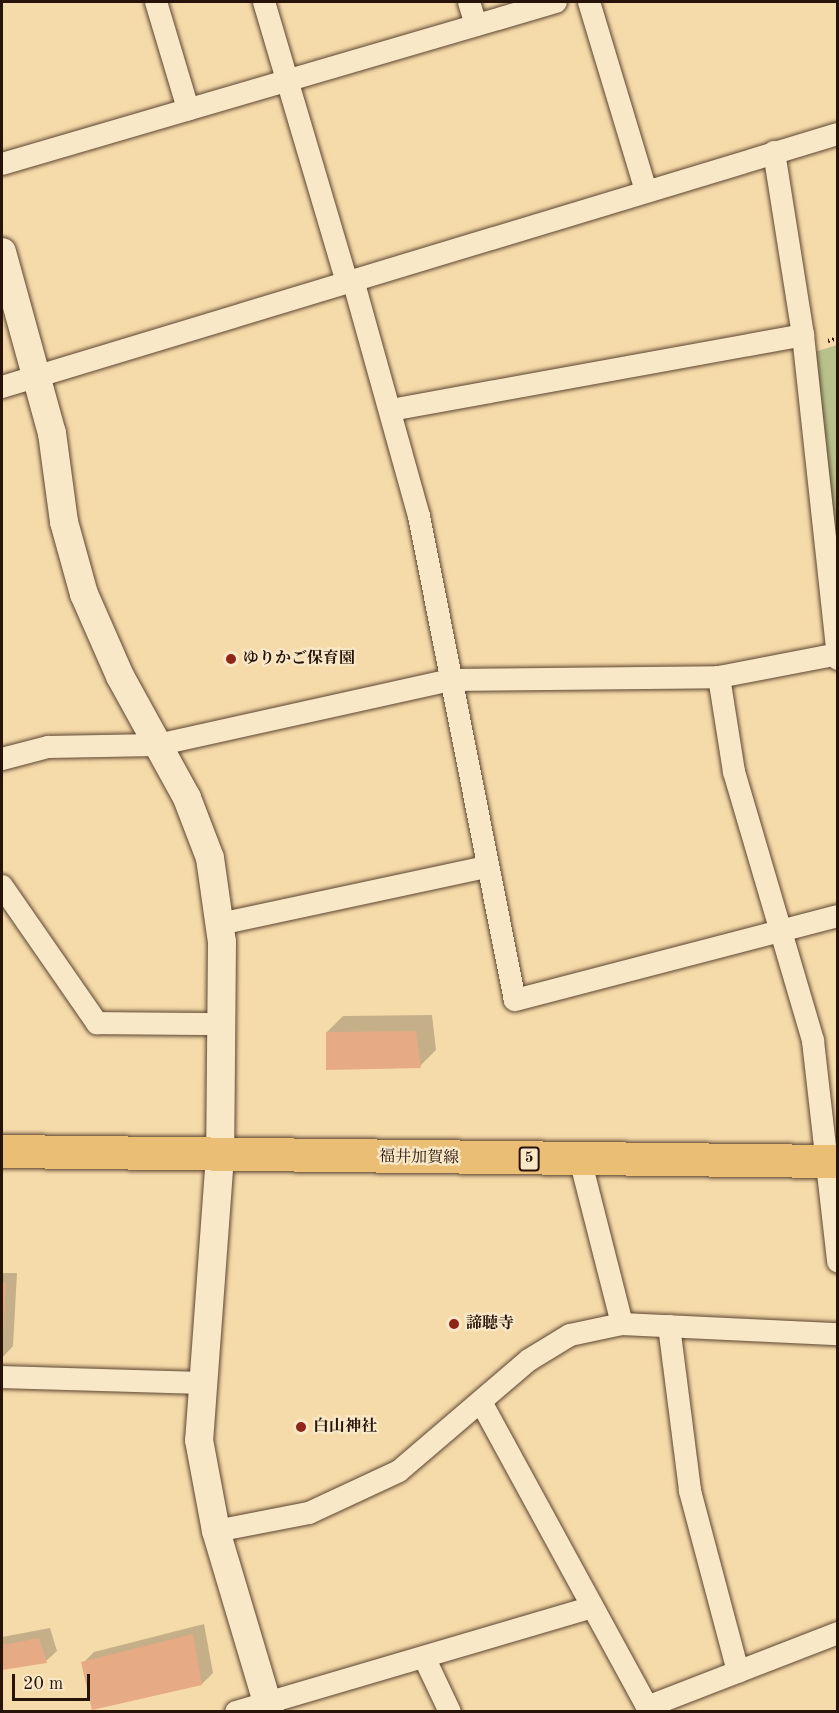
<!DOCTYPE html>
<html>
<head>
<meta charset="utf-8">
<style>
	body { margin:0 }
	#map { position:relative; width:839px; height:1713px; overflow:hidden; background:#f6dbaa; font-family:"Old Standard TT","Noto Serif JP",serif }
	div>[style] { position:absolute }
	.green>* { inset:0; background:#b8c18c }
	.shadow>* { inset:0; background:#0003 }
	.building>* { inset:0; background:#e6aa85 }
	.path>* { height:4px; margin-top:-2px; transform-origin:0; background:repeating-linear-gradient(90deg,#281309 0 1.5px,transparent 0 4.5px) }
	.roads { filter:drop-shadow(0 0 2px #5c4531) drop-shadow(0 0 2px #5c4531) }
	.minor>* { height:22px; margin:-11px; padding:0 11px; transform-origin:11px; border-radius:11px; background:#f9e8c8 }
	.tertiary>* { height:28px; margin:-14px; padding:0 14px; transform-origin:14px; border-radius:14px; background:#f9e8c8 }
	.primary>* { height:33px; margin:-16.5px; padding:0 16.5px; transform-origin:16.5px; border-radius:16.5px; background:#ebbe75 }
	.dots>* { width:16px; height:16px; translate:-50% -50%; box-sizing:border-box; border:3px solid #f9e8c8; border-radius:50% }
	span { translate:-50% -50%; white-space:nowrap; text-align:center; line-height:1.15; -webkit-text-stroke:4.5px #f9e8c8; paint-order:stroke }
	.shield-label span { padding:2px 4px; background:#f9e8c8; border:2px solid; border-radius:4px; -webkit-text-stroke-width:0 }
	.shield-label { font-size:15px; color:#281309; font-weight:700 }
	.poi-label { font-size:16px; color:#281309; font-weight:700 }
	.left { translate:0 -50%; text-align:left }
	.street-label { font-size:16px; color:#281309 }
	.frame { position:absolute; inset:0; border:3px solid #281309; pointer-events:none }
	.scale { position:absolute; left:12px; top:1674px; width:78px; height:27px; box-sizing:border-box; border:3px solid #281309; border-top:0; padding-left:8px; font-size:18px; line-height:21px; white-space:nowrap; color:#281309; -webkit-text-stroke:4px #f9e8c8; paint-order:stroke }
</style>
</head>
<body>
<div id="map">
	<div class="green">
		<div style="clip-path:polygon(837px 345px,837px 606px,805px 355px)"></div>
	</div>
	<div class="shadow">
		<div style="clip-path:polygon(432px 1015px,436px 1050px,420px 1066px,327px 1032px,343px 1016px)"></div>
		<div style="clip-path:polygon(2px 1273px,17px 1273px,13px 1346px,2px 1358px)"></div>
		<div style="clip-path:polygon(204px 1624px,213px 1673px,202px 1684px,83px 1663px,94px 1652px)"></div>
		<div style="clip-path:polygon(50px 1628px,57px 1651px,46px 1661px,2px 1668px,2px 1637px)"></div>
	</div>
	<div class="building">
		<div style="clip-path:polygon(416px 1031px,421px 1068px,326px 1070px,326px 1032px)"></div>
		<div style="clip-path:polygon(2px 1283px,6px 1283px,3px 1338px,2px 1338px)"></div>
		<div style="clip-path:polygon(193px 1634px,202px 1685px,92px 1710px,81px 1662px)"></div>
		<div style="clip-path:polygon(39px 1638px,47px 1663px,2px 1670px,2px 1645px)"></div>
	</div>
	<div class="path">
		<div style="left:828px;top:341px;width:10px;rotate:-17deg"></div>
	</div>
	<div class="roads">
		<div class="minor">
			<div style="left:156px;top:2px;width:112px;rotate:73.3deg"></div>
			<div style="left:264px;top:2px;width:292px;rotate:73.5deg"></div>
			<div style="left:469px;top:2px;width:24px;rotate:73deg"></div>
			<div style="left:589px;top:2px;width:197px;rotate:73.2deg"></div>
			<div style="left:774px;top:152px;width:185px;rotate:81deg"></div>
			<div style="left:803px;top:335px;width:326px;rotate:83.8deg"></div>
			<div style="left:2px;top:164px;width:577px;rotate:-16.3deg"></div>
			<div style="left:353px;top:280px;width:245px;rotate:74.4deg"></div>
			<div style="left:419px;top:516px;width:493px;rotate:78.8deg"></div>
			<div style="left:515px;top:1000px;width:334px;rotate:-14.6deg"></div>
			<div style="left:2px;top:387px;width:873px;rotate:-16.84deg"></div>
			<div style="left:391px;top:410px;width:419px;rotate:-10.3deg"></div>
			<div style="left:719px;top:677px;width:96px;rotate:81deg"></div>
			<div style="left:734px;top:772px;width:280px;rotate:73.6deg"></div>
			<div style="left:813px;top:1041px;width:222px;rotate:83.5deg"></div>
			<div style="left:2px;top:759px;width:48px;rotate:-14.6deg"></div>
			<div style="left:48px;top:747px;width:109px;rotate:-1.1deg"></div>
			<div style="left:157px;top:745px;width:299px;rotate:-12.5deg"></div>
			<div style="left:449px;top:680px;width:270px;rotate:-0.6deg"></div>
			<div style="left:719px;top:677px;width:121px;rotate:-10.9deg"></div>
			<div style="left:2px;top:886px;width:167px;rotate:55.3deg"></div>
			<div style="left:97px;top:1023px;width:123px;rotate:0.5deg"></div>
			<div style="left:220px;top:924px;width:273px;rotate:-12.1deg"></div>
			<div style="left:580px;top:1159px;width:170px;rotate:75.7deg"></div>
			<div style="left:669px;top:1326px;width:166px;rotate:82.7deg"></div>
			<div style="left:690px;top:1491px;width:187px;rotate:75.1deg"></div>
			<div style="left:2px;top:1377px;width:198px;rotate:1.7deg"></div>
			<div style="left:481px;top:1402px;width:353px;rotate:61.4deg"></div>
			<div style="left:216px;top:1531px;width:95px;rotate:-11deg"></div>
			<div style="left:309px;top:1513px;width:99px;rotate:-25deg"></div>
			<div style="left:399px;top:1471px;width:171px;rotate:-40.5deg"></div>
			<div style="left:529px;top:1360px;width:48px;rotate:-31.4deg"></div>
			<div style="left:570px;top:1335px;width:53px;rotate:-11.9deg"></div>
			<div style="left:622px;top:1324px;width:216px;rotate:2.7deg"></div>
			<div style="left:424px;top:1657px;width:61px;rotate:64.7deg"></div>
			<div style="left:647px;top:1707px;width:205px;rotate:-21.2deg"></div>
			<div style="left:236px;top:1712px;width:371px;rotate:-16.4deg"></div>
		</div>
		<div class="tertiary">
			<div style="left:2px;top:252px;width:188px;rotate:74.6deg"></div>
			<div style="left:52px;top:433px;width:90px;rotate:82.3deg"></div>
			<div style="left:64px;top:522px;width:75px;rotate:74.5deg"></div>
			<div style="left:84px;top:594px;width:90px;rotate:66.3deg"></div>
			<div style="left:120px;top:676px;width:139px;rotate:61.2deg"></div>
			<div style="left:187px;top:798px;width:64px;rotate:69deg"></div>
			<div style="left:210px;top:858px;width:85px;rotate:81.9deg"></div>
			<div style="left:222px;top:942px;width:214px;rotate:90.5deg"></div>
			<div style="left:220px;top:1156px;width:285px;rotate:94.2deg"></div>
			<div style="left:199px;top:1440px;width:93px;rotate:79.4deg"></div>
			<div style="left:216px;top:1531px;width:189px;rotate:73.4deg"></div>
		</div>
		<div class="primary">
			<div style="left:2px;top:1151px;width:836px;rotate:0.69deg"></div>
		</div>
	</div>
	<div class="dots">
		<div style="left:231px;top:659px;background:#8f2418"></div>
		<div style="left:454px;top:1324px;background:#8f2418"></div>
		<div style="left:301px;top:1427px;background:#8f2418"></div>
	</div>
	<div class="shield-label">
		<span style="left:529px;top:1159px">5</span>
	</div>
	<div class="poi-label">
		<span class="left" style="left:243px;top:659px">ゆりかご保育園</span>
		<span class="left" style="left:466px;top:1324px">諦聴寺</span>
		<span class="left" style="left:313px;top:1427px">白山神社</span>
	</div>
	<div class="street-label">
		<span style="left:419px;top:1158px;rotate:1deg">福井加賀線</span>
	</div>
	<div class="frame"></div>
	<div class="scale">20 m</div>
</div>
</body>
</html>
